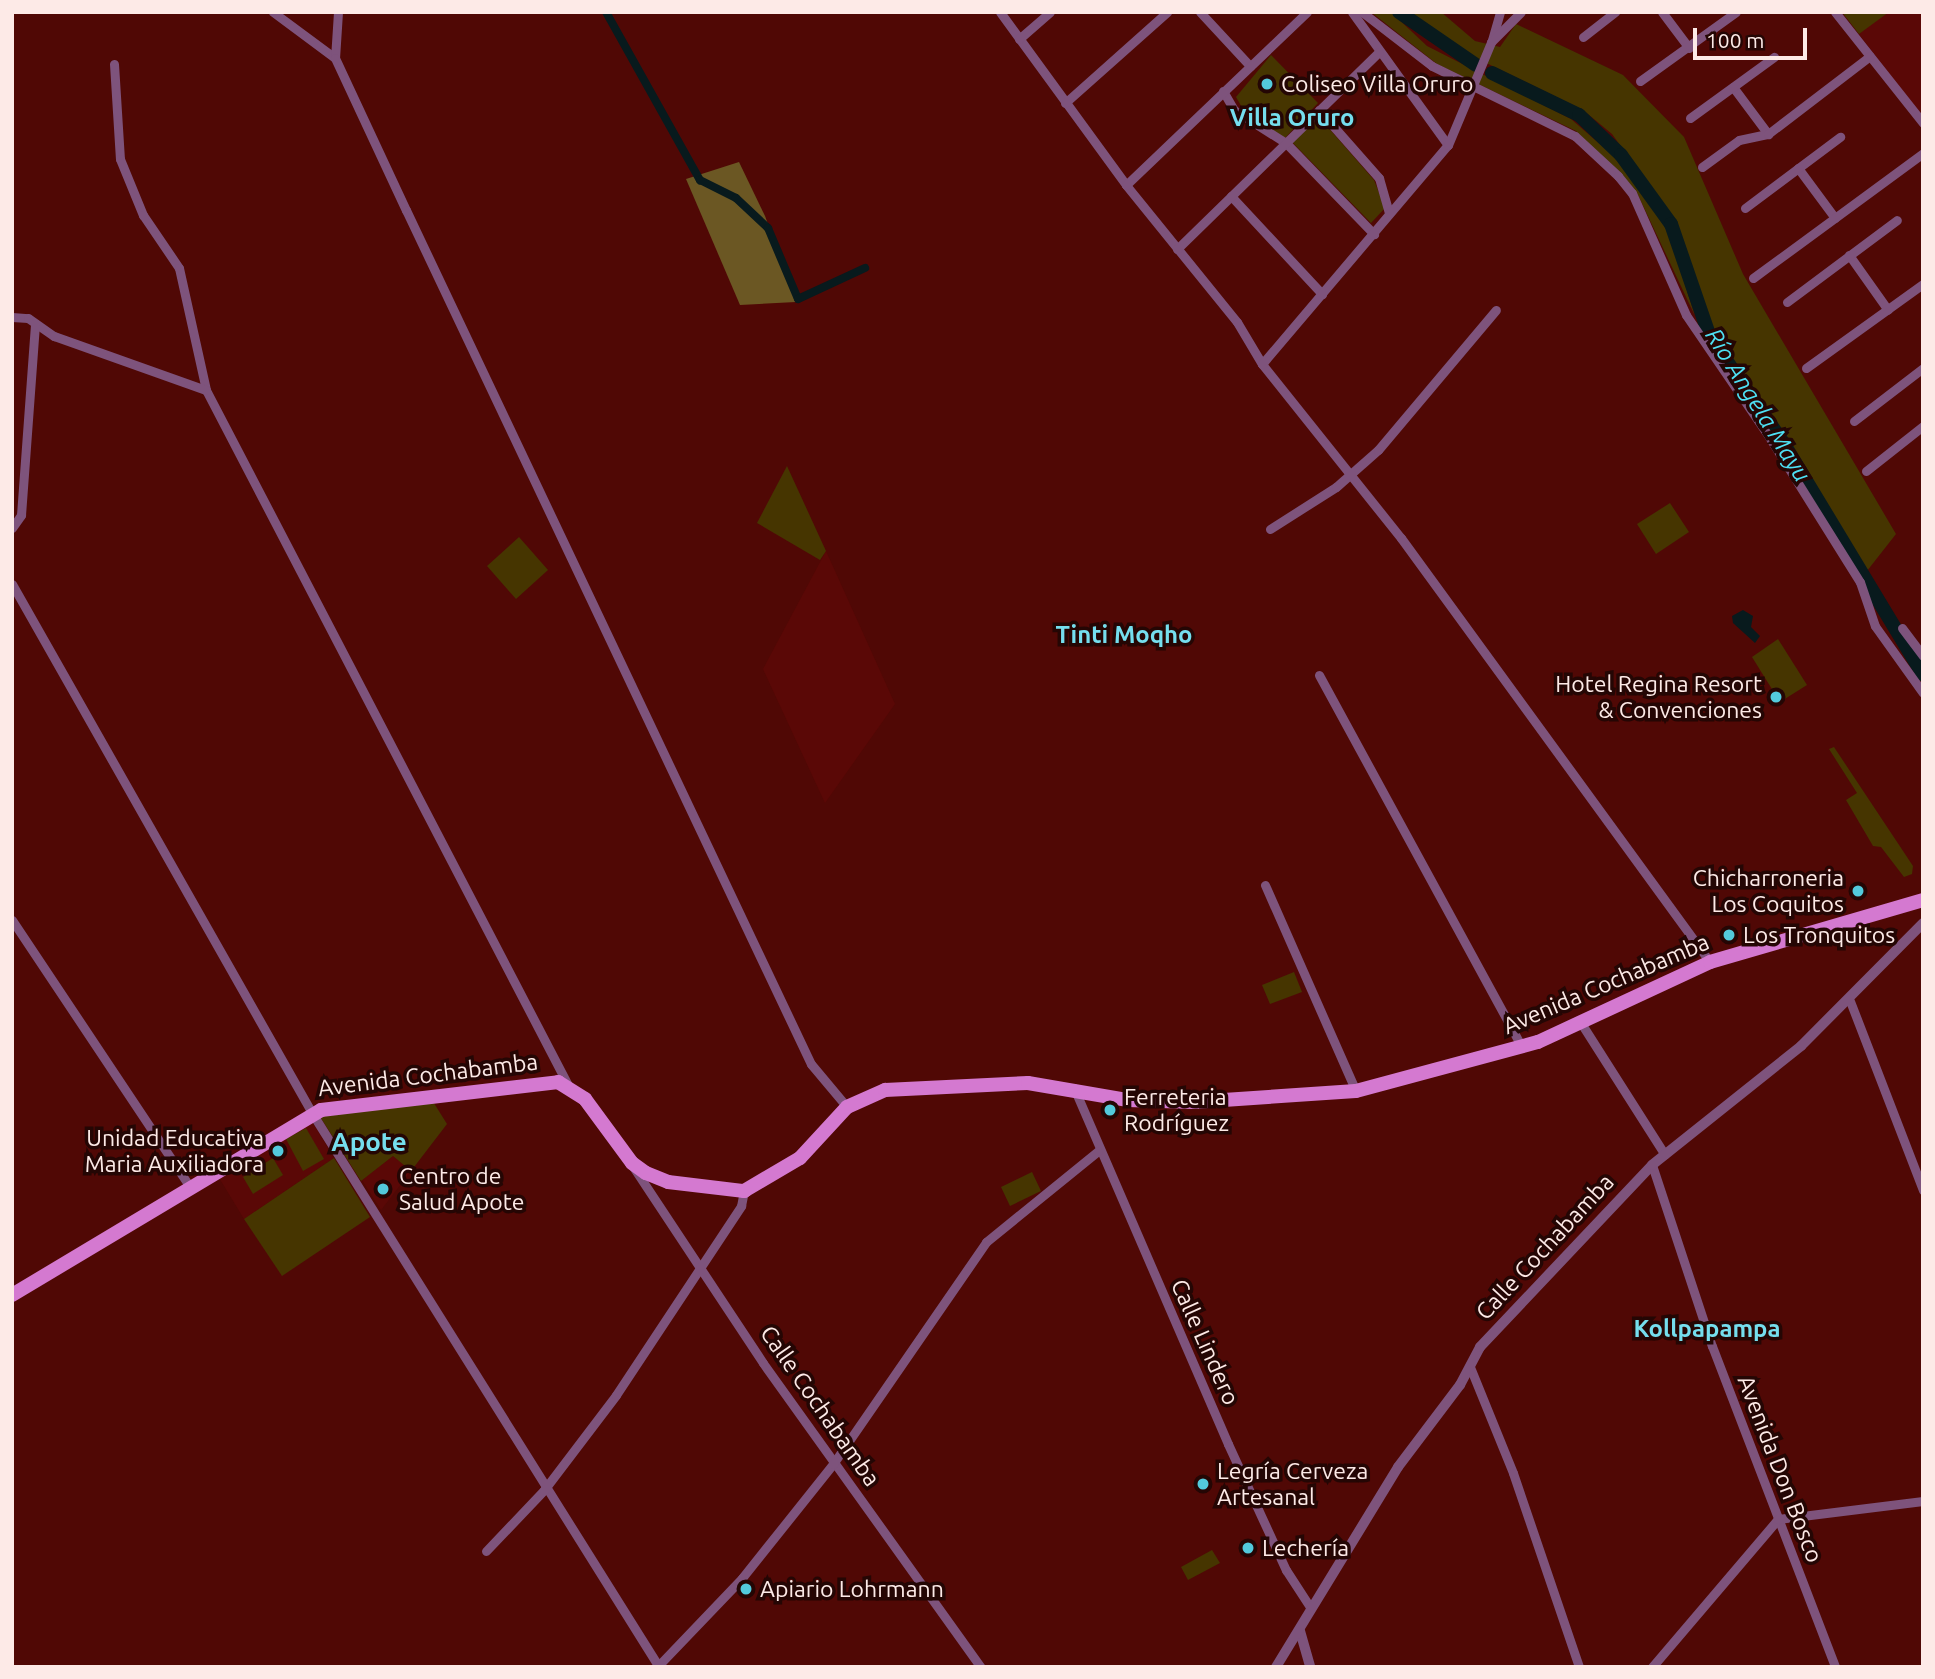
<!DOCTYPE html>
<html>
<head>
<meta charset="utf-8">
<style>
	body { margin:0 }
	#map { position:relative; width:1935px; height:1679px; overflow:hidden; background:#500805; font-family:Ubuntu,sans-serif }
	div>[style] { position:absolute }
	.built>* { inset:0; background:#5a0806 }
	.green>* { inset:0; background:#463500 }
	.forest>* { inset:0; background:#6b5723 }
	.water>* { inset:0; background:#081a1d }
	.canal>* { height:8px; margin:-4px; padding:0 4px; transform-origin:4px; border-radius:4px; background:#081a1d }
	.river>* { height:14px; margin:-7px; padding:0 7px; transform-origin:7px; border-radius:7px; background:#081a1d }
	.minor>* { height:9px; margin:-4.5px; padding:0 4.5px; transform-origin:4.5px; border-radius:4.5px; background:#7e537c }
	.tertiary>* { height:10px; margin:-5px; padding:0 5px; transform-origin:5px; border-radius:5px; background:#7e537c }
	.primary>* { height:14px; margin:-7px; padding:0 7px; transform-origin:7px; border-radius:7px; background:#d479d0 }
	.dots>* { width:19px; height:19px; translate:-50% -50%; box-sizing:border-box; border:4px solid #240604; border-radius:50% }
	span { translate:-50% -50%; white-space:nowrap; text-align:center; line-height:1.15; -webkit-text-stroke:7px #240604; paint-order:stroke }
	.poi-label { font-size:23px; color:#fdeae7 }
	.left { translate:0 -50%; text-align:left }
	.right { translate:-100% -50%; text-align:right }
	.street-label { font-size:23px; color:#fdeae7 }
	.neighbourhood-label { font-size:24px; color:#75deee; font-weight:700 }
	.water-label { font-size:24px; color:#4edff3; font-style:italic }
	.quarter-label { font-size:26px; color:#75deee; font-weight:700 }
	.frame { position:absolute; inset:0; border:14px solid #fdeae7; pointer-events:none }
	.scale { position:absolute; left:1693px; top:28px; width:114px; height:32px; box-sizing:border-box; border:4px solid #fdeae7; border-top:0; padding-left:9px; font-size:21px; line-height:24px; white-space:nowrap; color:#fdeae7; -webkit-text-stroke:5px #240604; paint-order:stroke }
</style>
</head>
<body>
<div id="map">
	<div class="built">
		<div style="clip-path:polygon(1842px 12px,1923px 12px,1923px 117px,1908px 98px)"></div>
		<div style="clip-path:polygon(826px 551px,895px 704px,825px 803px,763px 669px)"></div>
		<div style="clip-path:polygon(311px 1120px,334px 1158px,244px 1219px,218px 1176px)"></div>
		<div style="clip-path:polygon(393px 1156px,411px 1171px,381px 1210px,362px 1180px)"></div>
	</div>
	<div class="green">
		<div style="clip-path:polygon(1371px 12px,1391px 12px,1427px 46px,1571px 119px,1617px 159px,1666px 225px,1695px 316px,1638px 195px,1576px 131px,1437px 64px)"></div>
		<div style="clip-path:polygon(1407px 12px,1441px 12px,1475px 41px,1500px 47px,1516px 24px,1623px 75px,1684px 137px,1743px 274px,1896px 534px,1867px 571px,1723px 347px,1705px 313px,1675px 221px,1612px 134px,1583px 110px,1447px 44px)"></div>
		<div style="clip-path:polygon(1842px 12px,1889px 12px,1859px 34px)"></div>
		<div style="clip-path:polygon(1271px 55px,1318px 103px,1284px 139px,1244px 111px,1236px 97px)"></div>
		<div style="clip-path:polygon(1319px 117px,1374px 180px,1385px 208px,1371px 223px,1292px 142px)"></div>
		<div style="clip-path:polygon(787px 466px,826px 551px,820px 560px,757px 523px)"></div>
		<div style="clip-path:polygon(1670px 503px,1689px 532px,1656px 554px,1637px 524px)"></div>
		<div style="clip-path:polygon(519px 537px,548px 570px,516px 599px,487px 566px)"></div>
		<div style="clip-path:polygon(1778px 639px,1807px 685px,1780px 702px,1752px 657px)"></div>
		<div style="clip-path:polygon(1834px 747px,1913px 866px,1912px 874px,1904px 877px,1881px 847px,1873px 846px,1846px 800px,1857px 793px,1829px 749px)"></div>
		<div style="clip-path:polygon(1294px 972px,1302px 992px,1270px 1004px,1262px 985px)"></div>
		<div style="clip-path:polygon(432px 1100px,447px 1124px,411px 1171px,393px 1156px,361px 1181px,319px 1115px)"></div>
		<div style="clip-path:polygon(306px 1128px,324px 1159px,303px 1171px,286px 1139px)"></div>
		<div style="clip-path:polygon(273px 1158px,283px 1175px,253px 1194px,243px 1177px)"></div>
		<div style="clip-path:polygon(334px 1158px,370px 1217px,282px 1276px,244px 1219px)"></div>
		<div style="clip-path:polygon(1032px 1172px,1041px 1191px,1010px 1206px,1001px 1187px)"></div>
		<div style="clip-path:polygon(1212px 1550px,1220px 1563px,1188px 1580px,1181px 1567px)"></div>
	</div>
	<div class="forest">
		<div style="clip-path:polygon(739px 162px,765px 216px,796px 302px,740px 305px,686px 179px)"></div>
	</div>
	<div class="water">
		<div style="clip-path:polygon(1743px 610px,1753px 616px,1751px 627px,1760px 636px,1755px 643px,1733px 623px,1732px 616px)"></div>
	</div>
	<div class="canal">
		<div style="left:606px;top:12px;width:193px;rotate:60.8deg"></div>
		<div style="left:700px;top:180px;width:40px;rotate:26.6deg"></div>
		<div style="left:736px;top:198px;width:44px;rotate:43.2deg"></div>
		<div style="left:768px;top:228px;width:77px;rotate:67.1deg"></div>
		<div style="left:798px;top:299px;width:74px;rotate:-24.8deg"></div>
	</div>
	<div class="river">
		<div style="left:1399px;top:12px;width:93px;rotate:34.5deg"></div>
		<div style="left:1492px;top:73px;width:97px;rotate:25.8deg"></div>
		<div style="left:1579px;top:115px;width:58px;rotate:43.6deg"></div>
		<div style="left:1621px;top:155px;width:85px;rotate:54.1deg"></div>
		<div style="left:1671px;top:224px;width:120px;rotate:71deg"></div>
		<div style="left:1710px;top:337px;width:130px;rotate:55.3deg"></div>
		<div style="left:1784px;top:444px;width:269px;rotate:58.9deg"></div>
	</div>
	<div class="minor">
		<div style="left:273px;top:12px;width:77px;rotate:36.6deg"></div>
		<div style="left:338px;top:12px;width:46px;rotate:93.7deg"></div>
		<div style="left:335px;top:58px;width:168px;rotate:65deg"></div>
		<div style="left:406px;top:210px;width:945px;rotate:64.63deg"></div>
		<div style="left:811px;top:1064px;width:56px;rotate:50.1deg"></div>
		<div style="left:1000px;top:12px;width:214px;rotate:53.9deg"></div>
		<div style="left:1126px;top:185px;width:176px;rotate:51deg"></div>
		<div style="left:1237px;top:322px;width:49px;rotate:59.2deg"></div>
		<div style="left:1262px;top:364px;width:223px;rotate:51.4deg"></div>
		<div style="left:1401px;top:538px;width:525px;rotate:53.92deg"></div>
		<div style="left:1200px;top:12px;width:74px;rotate:47.2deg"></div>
		<div style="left:1352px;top:12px;width:164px;rotate:54.2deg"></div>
		<div style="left:1362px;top:12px;width:88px;rotate:37.6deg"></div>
		<div style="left:1432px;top:66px;width:159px;rotate:26.1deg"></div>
		<div style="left:1575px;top:136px;width:59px;rotate:42.9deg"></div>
		<div style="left:1618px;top:176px;width:22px;rotate:51deg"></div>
		<div style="left:1632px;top:193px;width:133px;rotate:66.1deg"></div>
		<div style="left:1686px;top:315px;width:145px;rotate:55.7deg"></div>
		<div style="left:1768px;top:435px;width:173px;rotate:58deg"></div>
		<div style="left:1860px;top:582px;width:46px;rotate:71.2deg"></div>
		<div style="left:1875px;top:626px;width:82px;rotate:54.4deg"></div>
		<div style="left:1662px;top:12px;width:45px;rotate:53.1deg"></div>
		<div style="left:1835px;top:12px;width:142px;rotate:51.6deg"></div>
		<div style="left:1583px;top:37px;width:41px;rotate:-38deg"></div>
		<div style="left:1019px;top:39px;width:41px;rotate:-41.1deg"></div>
		<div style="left:1492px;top:40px;width:29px;rotate:-74deg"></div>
		<div style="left:114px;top:64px;width:95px;rotate:86.4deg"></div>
		<div style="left:120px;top:159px;width:61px;rotate:67.7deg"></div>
		<div style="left:143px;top:215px;width:64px;rotate:55.8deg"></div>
		<div style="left:179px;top:268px;width:125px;rotate:77.5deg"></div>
		<div style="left:206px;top:390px;width:786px;rotate:62.49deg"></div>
		<div style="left:1640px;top:81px;width:118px;rotate:-35.7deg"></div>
		<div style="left:1733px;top:87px;width:59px;rotate:53.3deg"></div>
		<div style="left:1223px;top:91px;width:22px;rotate:60deg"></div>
		<div style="left:1234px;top:110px;width:62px;rotate:32.4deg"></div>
		<div style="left:1286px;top:143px;width:127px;rotate:46deg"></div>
		<div style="left:1065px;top:103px;width:137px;rotate:-41.7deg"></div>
		<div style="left:1319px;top:110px;width:91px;rotate:48.6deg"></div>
		<div style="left:1379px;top:178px;width:35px;rotate:74deg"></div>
		<div style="left:1690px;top:118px;width:104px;rotate:-36deg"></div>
		<div style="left:1702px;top:167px;width:46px;rotate:-36.1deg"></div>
		<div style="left:1739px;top:140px;width:30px;rotate:-12deg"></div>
		<div style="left:1768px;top:134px;width:128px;rotate:-37.4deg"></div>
		<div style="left:1798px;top:168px;width:62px;rotate:53.5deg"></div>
		<div style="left:1126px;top:185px;width:250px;rotate:-43.7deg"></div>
		<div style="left:1231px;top:196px;width:134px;rotate:47.1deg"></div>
		<div style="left:1745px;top:208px;width:119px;rotate:-36.8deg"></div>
		<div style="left:1177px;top:249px;width:282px;rotate:-44.3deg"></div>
		<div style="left:1849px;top:255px;width:67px;rotate:54.7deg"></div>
		<div style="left:1753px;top:278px;width:211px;rotate:-36.3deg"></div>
		<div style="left:1787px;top:302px;width:137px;rotate:-36.7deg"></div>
		<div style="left:12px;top:317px;width:16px;rotate:4deg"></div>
		<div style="left:28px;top:318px;width:32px;rotate:35deg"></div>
		<div style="left:54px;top:336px;width:161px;rotate:19.6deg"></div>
		<div style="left:1262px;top:364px;width:287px;rotate:-49.7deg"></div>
		<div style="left:1448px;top:145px;width:112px;rotate:-67.3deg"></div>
		<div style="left:1491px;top:42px;width:42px;rotate:-45deg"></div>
		<div style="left:1806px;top:368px;width:144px;rotate:-35.7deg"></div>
		<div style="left:1854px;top:421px;width:87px;rotate:-37.5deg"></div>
		<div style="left:1866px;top:471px;width:73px;rotate:-38.3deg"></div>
		<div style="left:12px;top:528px;width:16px;rotate:-55deg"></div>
		<div style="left:21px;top:515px;width:192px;rotate:-85.8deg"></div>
		<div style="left:1270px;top:529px;width:78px;rotate:-32.5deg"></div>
		<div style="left:1336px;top:487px;width:56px;rotate:-41.4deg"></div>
		<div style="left:1378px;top:450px;width:183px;rotate:-49.9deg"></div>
		<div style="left:12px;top:584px;width:608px;rotate:60.44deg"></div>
		<div style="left:312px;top:1113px;width:654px;rotate:57.94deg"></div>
		<div style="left:1902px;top:628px;width:35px;rotate:53deg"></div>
		<div style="left:1319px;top:675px;width:424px;rotate:61.4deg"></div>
		<div style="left:1265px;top:885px;width:225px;rotate:66.2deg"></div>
		<div style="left:12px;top:920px;width:319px;rotate:56.3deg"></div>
		<div style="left:1850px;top:1001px;width:203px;rotate:68.9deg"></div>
		<div style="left:1581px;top:1023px;width:156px;rotate:57.5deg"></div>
		<div style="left:1074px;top:1088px;width:388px;rotate:66.6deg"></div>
		<div style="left:1228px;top:1444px;width:139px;rotate:65.3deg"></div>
		<div style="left:1286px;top:1570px;width:44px;rotate:57deg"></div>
		<div style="left:632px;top:1165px;width:237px;rotate:56.5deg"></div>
		<div style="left:763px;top:1363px;width:374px;rotate:54.4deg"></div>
		<div style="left:1652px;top:1165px;width:191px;rotate:71.7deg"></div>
		<div style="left:1712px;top:1346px;width:344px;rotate:69deg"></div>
		<div style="left:1470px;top:1367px;width:114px;rotate:67.9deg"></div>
		<div style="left:1513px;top:1473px;width:205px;rotate:71.2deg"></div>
		<div style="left:486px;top:1551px;width:84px;rotate:-46.4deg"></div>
		<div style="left:544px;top:1490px;width:119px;rotate:-52.8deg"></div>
		<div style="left:616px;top:1395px;width:227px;rotate:-56.5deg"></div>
		<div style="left:741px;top:1206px;width:15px;rotate:-79deg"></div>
		<div style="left:658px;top:1666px;width:122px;rotate:-46.3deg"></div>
		<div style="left:742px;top:1578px;width:146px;rotate:-51.4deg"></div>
		<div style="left:833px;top:1464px;width:270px;rotate:-55.4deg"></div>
		<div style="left:986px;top:1242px;width:144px;rotate:-39.1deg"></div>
		<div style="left:1652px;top:1667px;width:194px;rotate:-49.6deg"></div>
		<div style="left:1778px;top:1519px;width:146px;rotate:-7.1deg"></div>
	</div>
	<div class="tertiary">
		<div style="left:1300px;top:1631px;width:37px;rotate:74deg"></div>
		<div style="left:1276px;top:1667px;width:234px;rotate:-58.6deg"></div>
		<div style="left:1398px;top:1467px;width:103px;rotate:-52.9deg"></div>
		<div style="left:1460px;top:1385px;width:43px;rotate:-62.2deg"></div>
		<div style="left:1480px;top:1347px;width:250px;rotate:-46.6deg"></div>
		<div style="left:1652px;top:1165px;width:191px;rotate:-38.6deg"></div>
		<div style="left:1801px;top:1046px;width:173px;rotate:-45.2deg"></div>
	</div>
	<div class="primary">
		<div style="left:12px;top:1295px;width:360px;rotate:-30.9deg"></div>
		<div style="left:321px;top:1110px;width:239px;rotate:-6.7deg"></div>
		<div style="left:558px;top:1082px;width:32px;rotate:32deg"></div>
		<div style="left:585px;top:1099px;width:79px;rotate:53.7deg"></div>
		<div style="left:632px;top:1163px;width:17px;rotate:36deg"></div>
		<div style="left:646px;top:1173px;width:24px;rotate:22deg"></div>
		<div style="left:668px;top:1182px;width:77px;rotate:6.8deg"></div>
		<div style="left:744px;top:1191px;width:65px;rotate:-30.5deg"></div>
		<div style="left:800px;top:1158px;width:69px;rotate:-47.3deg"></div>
		<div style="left:847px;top:1107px;width:42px;rotate:-24.1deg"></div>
		<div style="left:885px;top:1090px;width:143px;rotate:-2.8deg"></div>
		<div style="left:1028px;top:1083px;width:100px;rotate:9.7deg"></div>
		<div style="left:1127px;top:1100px;width:67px;rotate:1.7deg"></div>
		<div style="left:1194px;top:1102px;width:162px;rotate:-3.9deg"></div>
		<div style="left:1356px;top:1091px;width:188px;rotate:-15.1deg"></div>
		<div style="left:1538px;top:1042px;width:190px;rotate:-24.9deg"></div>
		<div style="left:1710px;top:962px;width:222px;rotate:-16.2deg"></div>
	</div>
	<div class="dots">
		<div style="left:1267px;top:84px;background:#53cadc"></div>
		<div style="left:1776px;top:697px;background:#53cadc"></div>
		<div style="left:1858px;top:891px;background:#53cadc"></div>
		<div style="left:1729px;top:935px;background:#53cadc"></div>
		<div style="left:1110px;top:1110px;background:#53cadc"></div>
		<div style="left:278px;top:1151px;background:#53cadc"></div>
		<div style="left:383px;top:1189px;background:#53cadc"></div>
		<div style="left:1203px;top:1484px;background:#53cadc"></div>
		<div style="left:1248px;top:1548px;background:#53cadc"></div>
		<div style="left:746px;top:1589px;background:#53cadc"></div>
	</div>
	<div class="poi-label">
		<span class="left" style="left:1281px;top:84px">Coliseo Villa Oruro</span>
		<span class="right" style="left:1762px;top:697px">Hotel Regina Resort<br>&amp; Convenciones</span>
		<span class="right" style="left:1844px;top:891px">Chicharroneria<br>Los Coquitos</span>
		<span class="left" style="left:1743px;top:935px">Los Tronquitos</span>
		<span class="left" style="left:1124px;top:1110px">Ferreteria<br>Rodríguez</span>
		<span class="right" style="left:264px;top:1151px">Unidad Educativa<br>Maria Auxiliadora</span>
		<span class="left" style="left:399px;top:1189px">Centro de<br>Salud Apote</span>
		<span class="left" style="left:1217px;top:1484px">Legría Cerveza<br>Artesanal</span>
		<span class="left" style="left:1262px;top:1548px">Lechería</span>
		<span class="left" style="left:760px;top:1589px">Apiario Lohrmann</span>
	</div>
	<div class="street-label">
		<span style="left:1606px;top:984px;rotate:-23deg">Avenida Cochabamba</span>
		<span style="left:428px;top:1075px;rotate:-7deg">Avenida Cochabamba</span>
		<span style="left:1545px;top:1247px;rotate:-47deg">Calle Cochabamba</span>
		<span style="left:1205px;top:1342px;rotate:66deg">Calle Lindero</span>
		<span style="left:820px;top:1406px;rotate:55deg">Calle Cochabamba</span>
		<span style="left:1780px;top:1469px;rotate:69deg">Avenida Don Bosco</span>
	</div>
	<div class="neighbourhood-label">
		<span style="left:1292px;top:118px">Villa Oruro</span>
		<span style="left:1124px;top:635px">Tinti Moqho</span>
		<span style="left:1707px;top:1329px">Kollpapampa</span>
	</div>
	<div class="water-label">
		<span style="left:1758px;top:405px;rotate:58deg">Río Angela Mayu</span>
	</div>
	<div class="quarter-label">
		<span style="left:369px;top:1142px">Apote</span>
	</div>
	<div class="frame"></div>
	<div class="scale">100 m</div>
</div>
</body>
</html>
